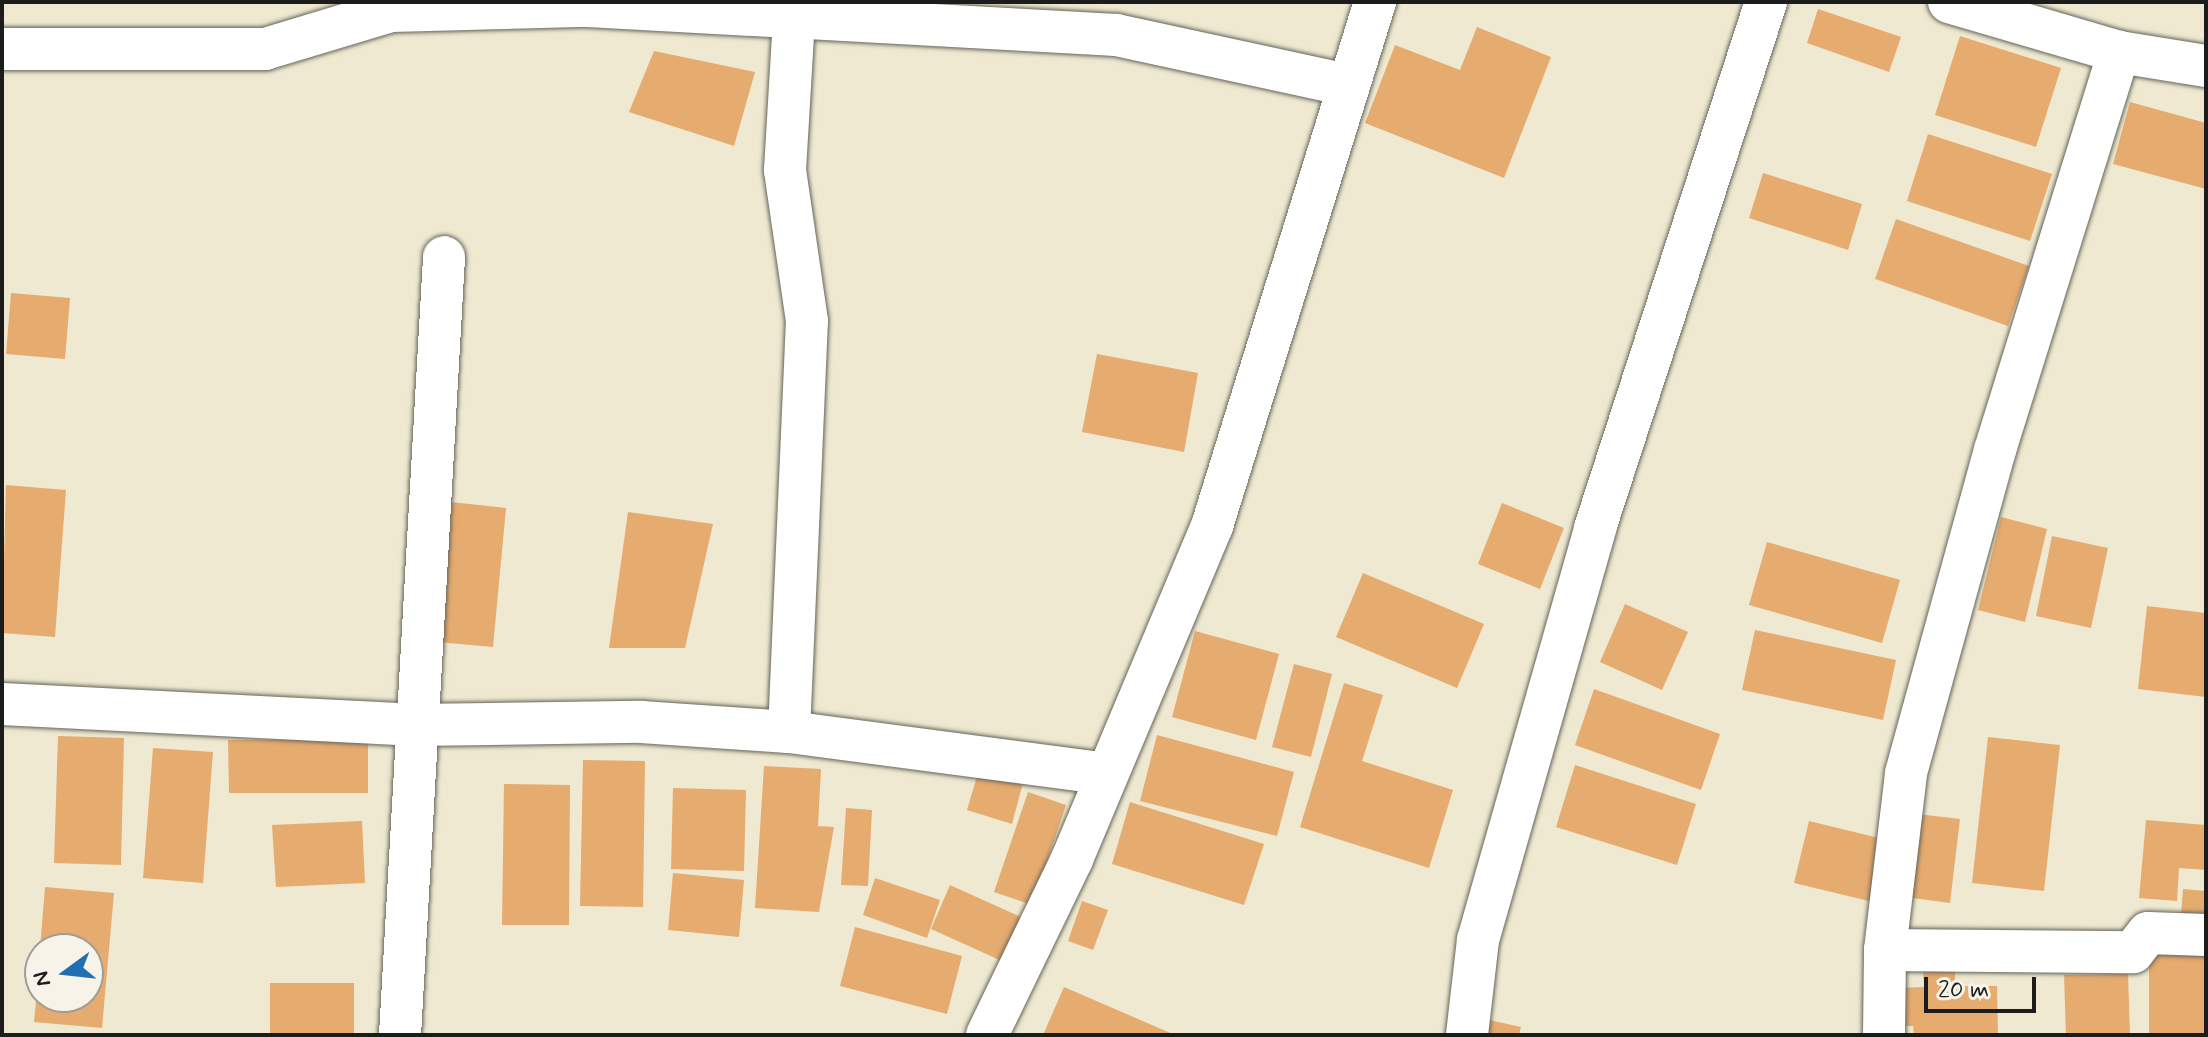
<!DOCTYPE html>
<html>
<head>
<meta charset="utf-8">
<style>
	body { margin:0 }
	#map { position:relative; width:2208px; height:1037px; overflow:hidden; background:#eee9d0; font-family:Mynerve,sans-serif }
	div>[style] { position:absolute }
	.building>* { inset:0; background:#e6ab6f }
	.roads { filter:drop-shadow(0 0 2px #66645b) drop-shadow(0 0 2px #66645b) }
	.minor>* { height:42px; margin:-21px; padding:0 21px; transform-origin:21px; border-radius:21px; background:#fff }
	span { translate:-50% -50%; white-space:nowrap; text-align:center; line-height:1.15; -webkit-text-stroke:7px #f7f3e8; paint-order:stroke }
	.frame { position:absolute; inset:0; border:4px solid #1c1c1c; pointer-events:none }
	.north { position:absolute; left:24px; top:933px; width:80px; height:80px; box-sizing:border-box; background:#f7f3e8; border:2px solid #9f9d96; border-radius:50%; rotate:255deg; font-size:22px; font-weight:700; line-height:32px; text-align:center; color:#1c1c1c }
	.north::after { content:''; display:block; margin:auto; width:28px; height:36px; background:#1f6fb2; clip-path:polygon(50% 0,100% 100%,50% 72%,0 100%) }
	.scale { position:absolute; left:1924px; top:977px; width:112px; height:36px; box-sizing:border-box; border:4px solid #1c1c1c; border-top:0; padding-left:10px; font-size:24px; line-height:28px; white-space:nowrap; color:#1c1c1c; -webkit-text-stroke:6px #f7f3e8; paint-order:stroke }
</style>
</head>
<body>
<div id="map">
	<div class="building">
		<div style="clip-path:polygon(1818px 9px,1901px 37px,1889px 72px,1807px 43px)"></div>
		<div style="clip-path:polygon(1477px 27px,1551px 57px,1504px 178px,1365px 123px,1395px 45px,1460px 70px)"></div>
		<div style="clip-path:polygon(1960px 36px,2061px 68px,2036px 147px,1935px 115px)"></div>
		<div style="clip-path:polygon(654px 51px,755px 72px,734px 146px,629px 112px)"></div>
		<div style="clip-path:polygon(2130px 102px,2206px 123px,2206px 189px,2113px 164px)"></div>
		<div style="clip-path:polygon(1928px 134px,2052px 174px,2030px 241px,1907px 201px)"></div>
		<div style="clip-path:polygon(1763px 173px,1862px 204px,1848px 250px,1749px 218px)"></div>
		<div style="clip-path:polygon(1896px 219px,2029px 266px,2008px 326px,1875px 279px)"></div>
		<div style="clip-path:polygon(11px 293px,70px 298px,65px 359px,6px 354px)"></div>
		<div style="clip-path:polygon(1097px 354px,1198px 373px,1184px 452px,1082px 432px)"></div>
		<div style="clip-path:polygon(6px 485px,66px 490px,55px 637px,2px 633px)"></div>
		<div style="clip-path:polygon(451px 502px,506px 508px,493px 647px,437px 642px)"></div>
		<div style="clip-path:polygon(1502px 503px,1564px 528px,1540px 589px,1478px 564px)"></div>
		<div style="clip-path:polygon(628px 512px,713px 524px,685px 648px,609px 648px)"></div>
		<div style="clip-path:polygon(2001px 517px,2047px 529px,2025px 622px,1978px 610px)"></div>
		<div style="clip-path:polygon(2052px 536px,2108px 548px,2091px 628px,2036px 616px)"></div>
		<div style="clip-path:polygon(1767px 542px,1900px 580px,1882px 643px,1749px 605px)"></div>
		<div style="clip-path:polygon(1363px 573px,1484px 624px,1457px 688px,1336px 637px)"></div>
		<div style="clip-path:polygon(1625px 604px,1688px 632px,1662px 690px,1600px 662px)"></div>
		<div style="clip-path:polygon(2147px 606px,2206px 613px,2206px 697px,2138px 689px)"></div>
		<div style="clip-path:polygon(1755px 630px,1896px 660px,1883px 720px,1742px 690px)"></div>
		<div style="clip-path:polygon(1195px 631px,1279px 654px,1256px 740px,1172px 717px)"></div>
		<div style="clip-path:polygon(1294px 664px,1332px 674px,1311px 757px,1272px 747px)"></div>
		<div style="clip-path:polygon(1344px 683px,1383px 695px,1362px 761px,1453px 790px,1429px 868px,1300px 827px)"></div>
		<div style="clip-path:polygon(1594px 689px,1720px 734px,1701px 790px,1575px 745px)"></div>
		<div style="clip-path:polygon(1157px 735px,1294px 772px,1277px 836px,1140px 801px)"></div>
		<div style="clip-path:polygon(58px 736px,124px 738px,121px 865px,54px 863px)"></div>
		<div style="clip-path:polygon(1988px 737px,2060px 745px,2044px 891px,1972px 883px)"></div>
		<div style="clip-path:polygon(368px 739px,368px 793px,229px 793px,228px 740px)"></div>
		<div style="clip-path:polygon(153px 748px,213px 752px,203px 883px,143px 878px)"></div>
		<div style="clip-path:polygon(583px 760px,645px 761px,643px 907px,580px 906px)"></div>
		<div style="clip-path:polygon(1575px 765px,1696px 804px,1677px 865px,1556px 827px)"></div>
		<div style="clip-path:polygon(764px 766px,821px 769px,818px 826px,834px 827px,819px 912px,755px 908px)"></div>
		<div style="clip-path:polygon(980px 766px,1024px 779px,1012px 824px,967px 810px)"></div>
		<div style="clip-path:polygon(504px 784px,570px 785px,569px 925px,502px 925px)"></div>
		<div style="clip-path:polygon(673px 788px,746px 790px,744px 871px,671px 869px)"></div>
		<div style="clip-path:polygon(1028px 792px,1066px 805px,1032px 905px,994px 892px)"></div>
		<div style="clip-path:polygon(1130px 802px,1264px 844px,1244px 905px,1112px 864px)"></div>
		<div style="clip-path:polygon(846px 808px,872px 810px,868px 886px,841px 885px)"></div>
		<div style="clip-path:polygon(1909px 813px,1960px 819px,1950px 903px,1898px 896px)"></div>
		<div style="clip-path:polygon(2146px 820px,2206px 825px,2206px 870px,2179px 868px,2177px 901px,2139px 898px)"></div>
		<div style="clip-path:polygon(362px 821px,365px 883px,276px 887px,272px 825px)"></div>
		<div style="clip-path:polygon(1809px 821px,1883px 839px,1869px 901px,1794px 883px)"></div>
		<div style="clip-path:polygon(673px 873px,744px 880px,739px 937px,668px 930px)"></div>
		<div style="clip-path:polygon(875px 878px,940px 900px,927px 938px,863px 915px)"></div>
		<div style="clip-path:polygon(950px 885px,1023px 918px,1004px 962px,931px 929px)"></div>
		<div style="clip-path:polygon(45px 887px,114px 893px,102px 1028px,34px 1022px,38px 980px,40px 997px,88px 997px,88px 949px,40px 949px)"></div>
		<div style="clip-path:polygon(2183px 889px,2206px 891px,2206px 918px,2181px 916px)"></div>
		<div style="clip-path:polygon(1082px 901px,1108px 910px,1093px 950px,1068px 941px)"></div>
		<div style="clip-path:polygon(855px 927px,962px 956px,947px 1014px,840px 986px)"></div>
		<div style="clip-path:polygon(2149px 942px,2206px 942px,2206px 1035px,2149px 1035px)"></div>
		<div style="clip-path:polygon(1955px 967px,1955px 986px,1997px 986px,1998px 1035px,1914px 1035px,1913px 1026px,1898px 1026px,1897px 988px,1924px 987px,1923px 968px)"></div>
		<div style="clip-path:polygon(2128px 974px,2130px 1035px,2066px 1035px,2064px 975px)"></div>
		<div style="clip-path:polygon(270px 983px,354px 983px,354px 1035px,270px 1035px)"></div>
		<div style="clip-path:polygon(1064px 987px,1175px 1035px,1043px 1035px)"></div>
		<div style="clip-path:polygon(1489px 1020px,1521px 1027px,1519px 1035px,1486px 1035px)"></div>
	</div>
	<div class="roads">
		<div class="minor">
			<div style="left:1949px;top:2px;width:177px;rotate:16.4deg"></div>
			<div style="left:2119px;top:52px;width:88px;rotate:9.1deg"></div>
			<div style="left:2px;top:49px;width:263px"></div>
			<div style="left:265px;top:49px;width:132px;rotate:-16.8deg"></div>
			<div style="left:391px;top:11px;width:197px;rotate:-1.5deg"></div>
			<div style="left:588px;top:6px;width:529px;rotate:3.14deg"></div>
			<div style="left:1116px;top:35px;width:237px;rotate:12.2deg"></div>
			<div style="left:2px;top:704px;width:411px;rotate:2.9deg"></div>
			<div style="left:412px;top:725px;width:229px;rotate:-0.8deg"></div>
			<div style="left:641px;top:722px;width:148px;rotate:3.9deg"></div>
			<div style="left:789px;top:732px;width:316px;rotate:7.5deg"></div>
			<div style="left:789px;top:732px;width:411px;rotate:-87.5deg"></div>
			<div style="left:807px;top:321px;width:153px;rotate:-98.3deg"></div>
			<div style="left:785px;top:170px;width:152px;rotate:-86.6deg"></div>
			<div style="left:1885px;top:950px;width:248px;rotate:0.5deg"></div>
			<div style="left:2133px;top:952px;width:24px;rotate:-52deg"></div>
			<div style="left:2148px;top:933px;width:58px;rotate:2deg"></div>
			<div style="left:400px;top:1035px;width:779px;rotate:-86.76deg"></div>
			<div style="left:987px;top:1035px;width:195px;rotate:-64.2deg"></div>
			<div style="left:1072px;top:859px;width:361px;rotate:-67.2deg"></div>
			<div style="left:1212px;top:526px;width:549px;rotate:-72.72deg"></div>
			<div style="left:1467px;top:1035px;width:96px;rotate:-83.4deg"></div>
			<div style="left:1478px;top:940px;width:428px;rotate:-74.1deg"></div>
			<div style="left:1595px;top:528px;width:553px;rotate:-71.99deg"></div>
			<div style="left:1884px;top:1035px;width:85px;rotate:-89.3deg"></div>
			<div style="left:1885px;top:950px;width:178px;rotate:-83.2deg"></div>
			<div style="left:1906px;top:773px;width:335px;rotate:-74.6deg"></div>
			<div style="left:1995px;top:450px;width:417px;rotate:-72.7deg"></div>
		</div>
	</div>
	<div class="frame"></div>
	<div class="north">N</div>
	<div class="scale">20 m</div>
</div>
</body>
</html>
